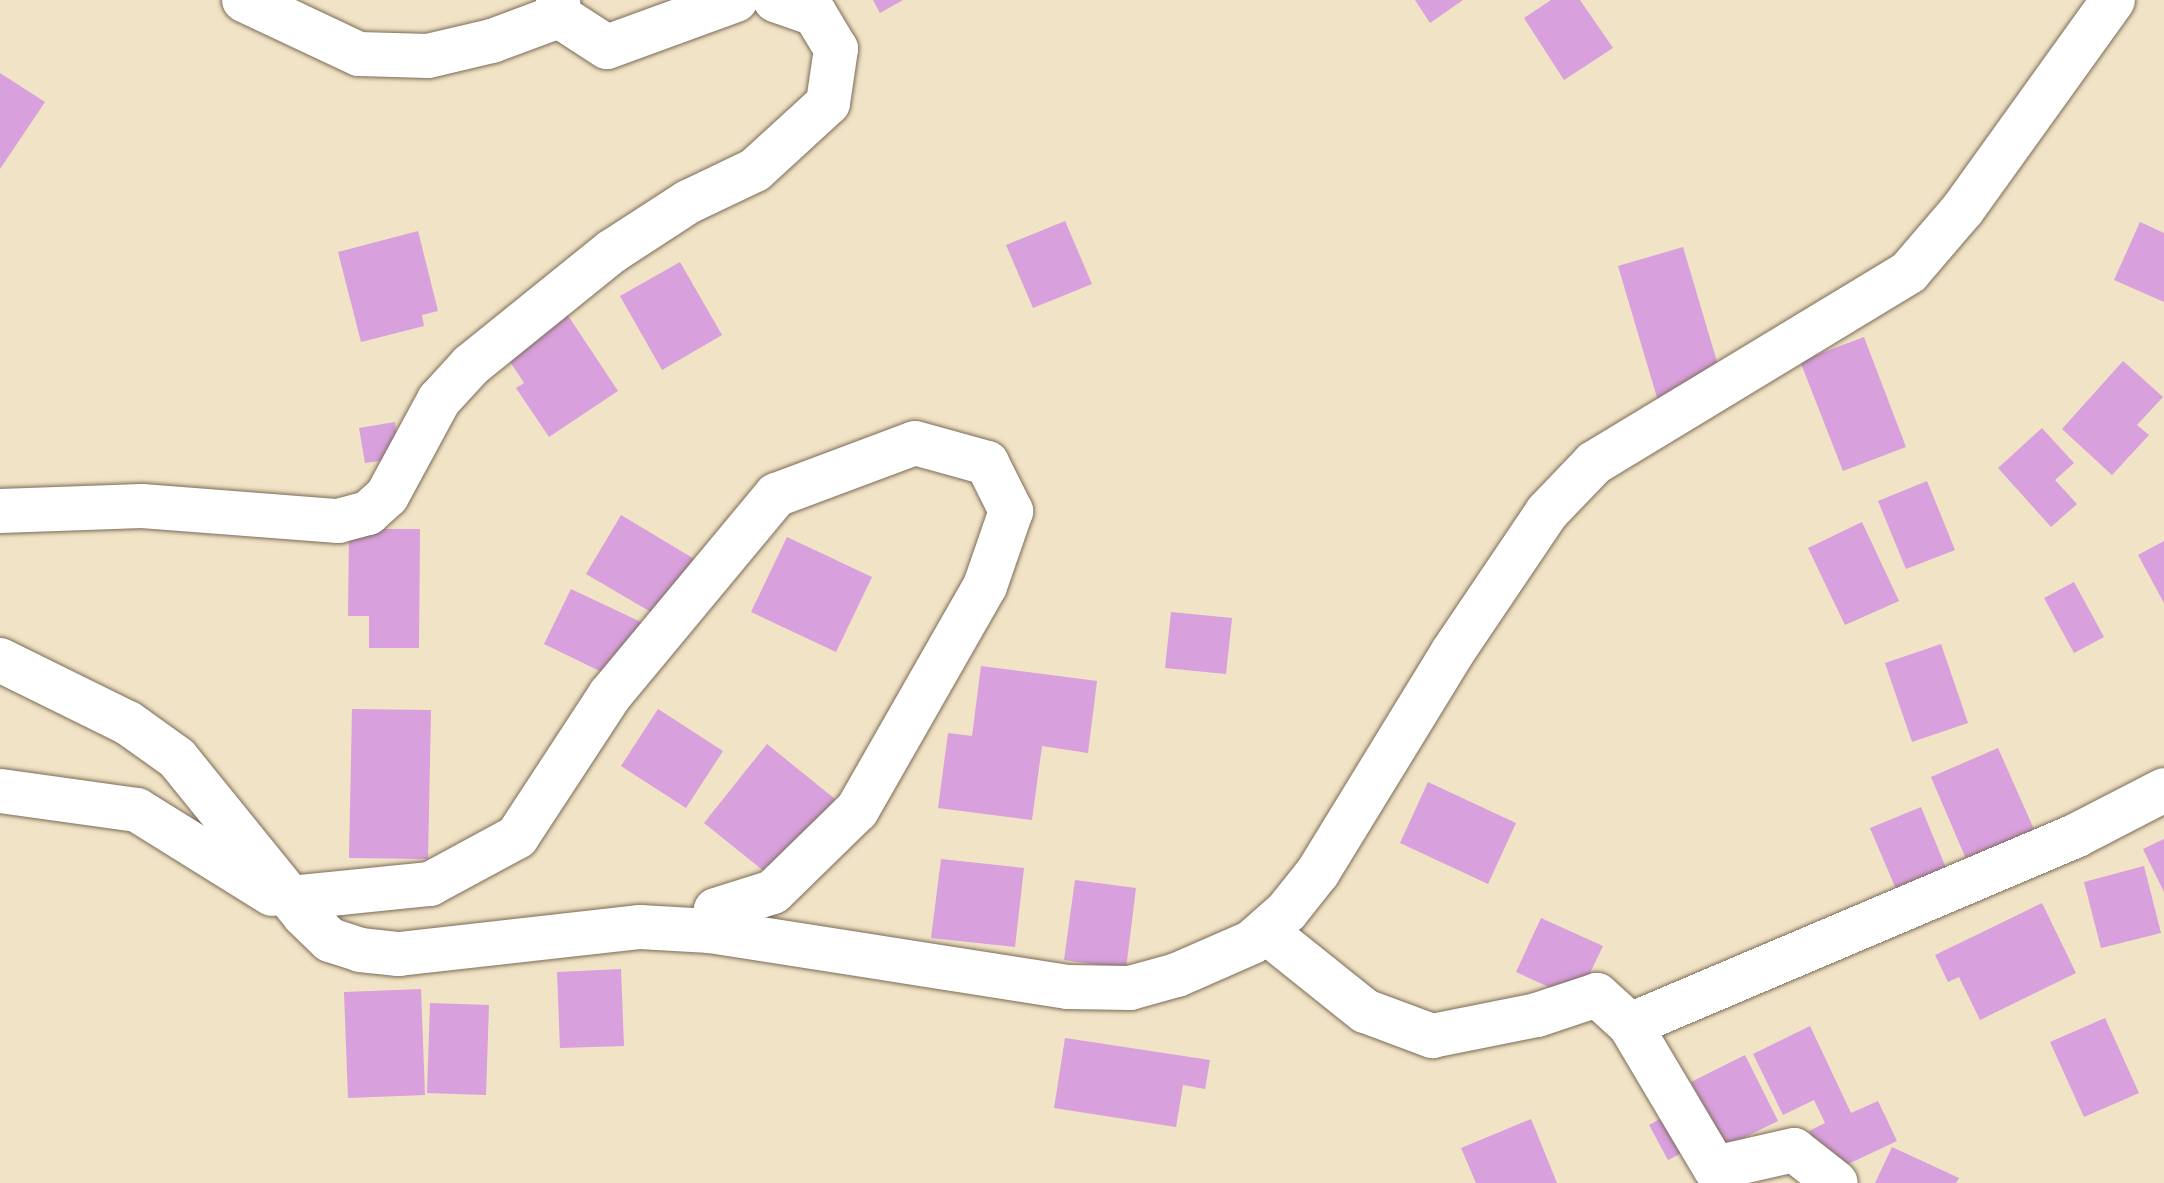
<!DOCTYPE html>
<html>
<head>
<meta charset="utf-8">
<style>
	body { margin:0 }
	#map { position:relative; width:2164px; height:1183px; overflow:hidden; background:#f1e3c5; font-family:"Libre Bodoni",serif }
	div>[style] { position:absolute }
	.building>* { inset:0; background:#d8a0dc }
	.roads { filter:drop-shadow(0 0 2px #7b6b58) drop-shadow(0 0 2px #7b6b58) }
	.minor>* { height:44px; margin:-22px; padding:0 22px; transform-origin:22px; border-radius:22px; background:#fff }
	span { translate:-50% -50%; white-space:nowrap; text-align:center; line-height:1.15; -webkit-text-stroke:6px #fbf7ec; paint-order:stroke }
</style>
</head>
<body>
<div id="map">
	<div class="building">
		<div style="clip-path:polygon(873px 0,903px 0,880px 13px)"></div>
		<div style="clip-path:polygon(1415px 0,1463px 0,1430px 23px)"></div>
		<div style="clip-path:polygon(1551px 0,1580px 0,1613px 48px,1564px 80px,1524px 18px)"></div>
		<div style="clip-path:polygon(0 73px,45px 102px,0 169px)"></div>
		<div style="clip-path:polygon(1065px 221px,1092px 284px,1033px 308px,1006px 245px)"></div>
		<div style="clip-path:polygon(2140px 222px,2164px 233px,2164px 302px,2114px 280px)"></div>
		<div style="clip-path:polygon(418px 231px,438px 311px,422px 315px,424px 326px,361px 342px,338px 252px)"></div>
		<div style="clip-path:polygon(1683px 247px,1723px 382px,1658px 401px,1618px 266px)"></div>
		<div style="clip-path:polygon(680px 262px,722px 335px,662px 370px,620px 296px)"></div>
		<div style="clip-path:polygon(567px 314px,618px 391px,549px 437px,516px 388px,524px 383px,505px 354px)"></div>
		<div style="clip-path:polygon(1864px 337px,1906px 447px,1843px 471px,1800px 361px)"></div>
		<div style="clip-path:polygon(2123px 361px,2163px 397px,2137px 425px,2149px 435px,2112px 475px,2062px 429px)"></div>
		<div style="clip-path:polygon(395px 422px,400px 458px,365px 463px,359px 428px)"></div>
		<div style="clip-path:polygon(2042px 428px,2074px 463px,2055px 480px,2077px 504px,2051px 527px,1998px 468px)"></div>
		<div style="clip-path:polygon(1927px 481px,1955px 550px,1906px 569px,1878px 501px)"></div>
		<div style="clip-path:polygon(621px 515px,696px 560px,661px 618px,586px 574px)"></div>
		<div style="clip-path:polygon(1862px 522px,1899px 601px,1845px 625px,1808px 548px)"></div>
		<div style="clip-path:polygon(349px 529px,420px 529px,419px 648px,369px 648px,369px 616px,348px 616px)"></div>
		<div style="clip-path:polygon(787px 537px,872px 577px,836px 652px,751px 612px)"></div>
		<div style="clip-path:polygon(2164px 541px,2164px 603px,2138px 555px)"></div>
		<div style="clip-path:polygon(2074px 582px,2104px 637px,2074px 653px,2044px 598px)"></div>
		<div style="clip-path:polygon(571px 589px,643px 623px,616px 679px,544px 644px)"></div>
		<div style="clip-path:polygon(1171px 612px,1232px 618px,1226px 674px,1165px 668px)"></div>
		<div style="clip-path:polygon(1941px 644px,1968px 723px,1912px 742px,1885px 663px)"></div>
		<div style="clip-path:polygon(981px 666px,1097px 681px,1088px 753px,1042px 746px,1032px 820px,938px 808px,948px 733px,972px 736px)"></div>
		<div style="clip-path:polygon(352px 709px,431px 710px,428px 859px,349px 858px)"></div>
		<div style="clip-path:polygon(658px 709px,723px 751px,686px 808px,621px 766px)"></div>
		<div style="clip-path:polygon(767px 744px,835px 799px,771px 877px,704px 823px)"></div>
		<div style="clip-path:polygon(1998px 748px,2037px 836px,1969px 866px,1931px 777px)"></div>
		<div style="clip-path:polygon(1428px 782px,1516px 823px,1488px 884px,1400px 843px)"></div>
		<div style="clip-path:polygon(1921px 807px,1951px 880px,1901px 901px,1870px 828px)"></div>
		<div style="clip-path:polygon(2164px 839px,2164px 892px,2143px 849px)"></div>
		<div style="clip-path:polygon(941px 859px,1024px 868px,1015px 947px,931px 938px)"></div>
		<div style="clip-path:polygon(2144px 866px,2161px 933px,2101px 948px,2084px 882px)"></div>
		<div style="clip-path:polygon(1075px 880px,1136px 888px,1126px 969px,1064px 960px)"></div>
		<div style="clip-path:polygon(2042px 903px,2076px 973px,1980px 1020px,1959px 977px,1948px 982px,1935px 955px)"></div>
		<div style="clip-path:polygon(1541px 918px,1603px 946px,1577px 1000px,1516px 972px)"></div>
		<div style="clip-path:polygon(621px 969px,624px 1046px,560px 1048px,557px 972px)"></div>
		<div style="clip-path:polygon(421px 989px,425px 1095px,348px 1098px,344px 992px)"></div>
		<div style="clip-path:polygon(430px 1003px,489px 1005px,486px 1095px,427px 1093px)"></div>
		<div style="clip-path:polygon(2105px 1018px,2139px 1093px,2084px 1117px,2050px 1042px)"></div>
		<div style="clip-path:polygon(1810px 1026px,1851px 1113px,1878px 1101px,1897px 1141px,1829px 1173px,1809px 1131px,1825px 1123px,1814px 1100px,1783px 1115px,1753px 1054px)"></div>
		<div style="clip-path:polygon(1065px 1038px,1210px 1060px,1205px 1089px,1183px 1085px,1176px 1127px,1054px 1108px)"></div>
		<div style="clip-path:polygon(1745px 1055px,1778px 1121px,1725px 1147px,1691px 1082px)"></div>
		<div style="clip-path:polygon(1669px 1114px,1688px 1150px,1668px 1160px,1649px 1125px)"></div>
		<div style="clip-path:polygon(1531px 1119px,1557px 1183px,1476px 1183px,1461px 1148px)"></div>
		<div style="clip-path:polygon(1892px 1147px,1959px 1178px,1956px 1183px,1875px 1183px)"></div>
	</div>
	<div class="roads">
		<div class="minor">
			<div style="left:244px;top:0;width:127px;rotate:25.2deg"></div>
			<div style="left:359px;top:54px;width:69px;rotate:1.7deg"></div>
			<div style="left:428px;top:56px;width:66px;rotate:-13.2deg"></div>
			<div style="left:492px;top:41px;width:72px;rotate:-20.5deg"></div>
			<div style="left:558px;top:0;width:16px;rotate:86deg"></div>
			<div style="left:559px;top:16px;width:57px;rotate:32.9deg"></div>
			<div style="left:607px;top:47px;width:137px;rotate:-20deg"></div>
			<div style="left:0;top:511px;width:142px;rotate:-2deg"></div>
			<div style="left:142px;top:506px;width:197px;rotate:4.4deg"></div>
			<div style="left:338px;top:521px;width:31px;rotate:-15deg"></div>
			<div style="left:368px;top:513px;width:25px;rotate:-42deg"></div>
			<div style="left:387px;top:496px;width:109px;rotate:-61.6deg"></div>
			<div style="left:439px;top:400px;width:47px;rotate:-47.6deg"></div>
			<div style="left:471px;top:365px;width:180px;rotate:-38.9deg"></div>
			<div style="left:611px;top:252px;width:92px;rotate:-33deg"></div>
			<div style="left:688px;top:202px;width:74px;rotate:-25.5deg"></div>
			<div style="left:755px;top:170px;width:99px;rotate:-42.5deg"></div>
			<div style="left:828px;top:103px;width:55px;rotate:-81.6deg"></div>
			<div style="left:836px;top:49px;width:41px;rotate:-121deg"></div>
			<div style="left:815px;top:14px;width:42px;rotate:-160.7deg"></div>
			<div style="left:0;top:660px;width:143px;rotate:26.2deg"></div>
			<div style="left:128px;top:723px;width:60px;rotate:35.5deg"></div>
			<div style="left:177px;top:758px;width:202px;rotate:51deg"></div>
			<div style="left:304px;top:915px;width:36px;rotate:44deg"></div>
			<div style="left:330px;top:940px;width:32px;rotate:18deg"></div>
			<div style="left:360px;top:950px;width:39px;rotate:6deg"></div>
			<div style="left:399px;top:954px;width:243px;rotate:-6.4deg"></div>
			<div style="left:640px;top:927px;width:70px;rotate:3.3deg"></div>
			<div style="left:710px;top:931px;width:362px;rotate:8.9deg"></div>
			<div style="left:1068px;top:987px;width:62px;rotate:0.9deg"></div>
			<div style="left:1130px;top:988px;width:49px;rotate:-15.5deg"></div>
			<div style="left:1177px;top:975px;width:82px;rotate:-23.7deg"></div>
			<div style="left:1252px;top:942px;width:47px;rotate:-41.5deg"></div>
			<div style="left:1287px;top:911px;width:50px;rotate:-51.5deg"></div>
			<div style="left:1318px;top:872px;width:257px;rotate:-58.5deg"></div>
			<div style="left:1452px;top:653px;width:170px;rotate:-56deg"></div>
			<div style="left:1547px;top:512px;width:68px;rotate:-46.2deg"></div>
			<div style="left:1594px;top:463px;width:368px;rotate:-31.2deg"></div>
			<div style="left:1909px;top:272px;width:83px;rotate:-49.4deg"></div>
			<div style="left:1963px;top:209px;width:257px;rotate:-54.3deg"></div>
			<div style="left:0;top:791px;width:138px;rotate:7.9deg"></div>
			<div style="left:137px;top:810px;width:159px;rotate:31.9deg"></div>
			<div style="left:291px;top:898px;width:140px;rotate:-5.8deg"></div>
			<div style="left:430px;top:884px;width:99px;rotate:-28.4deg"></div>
			<div style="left:517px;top:837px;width:170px;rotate:-56.8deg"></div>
			<div style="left:610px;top:695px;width:260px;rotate:-50.3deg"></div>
			<div style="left:776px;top:495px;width:148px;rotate:-20.5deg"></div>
			<div style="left:915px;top:443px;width:75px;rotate:15.5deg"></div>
			<div style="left:987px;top:463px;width:54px;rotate:63.4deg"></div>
			<div style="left:1011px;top:511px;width:79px;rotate:109.1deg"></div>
			<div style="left:985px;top:586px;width:258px;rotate:119.7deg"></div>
			<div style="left:857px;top:810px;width:117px;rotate:135.7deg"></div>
			<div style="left:773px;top:892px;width:60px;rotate:162.5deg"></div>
			<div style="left:716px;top:910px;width:22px;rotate:106deg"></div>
			<div style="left:1265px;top:931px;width:128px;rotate:38.7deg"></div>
			<div style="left:1365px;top:1011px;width:72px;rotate:20.5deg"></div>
			<div style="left:1432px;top:1036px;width:107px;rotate:-11.3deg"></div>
			<div style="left:1537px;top:1015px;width:63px;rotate:-18.4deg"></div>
			<div style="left:1597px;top:995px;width:45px;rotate:42.3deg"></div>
			<div style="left:1630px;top:1025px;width:166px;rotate:59.3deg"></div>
			<div style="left:1715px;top:1168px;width:81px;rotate:-12.8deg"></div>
			<div style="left:1794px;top:1150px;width:53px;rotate:38.2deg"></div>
			<div style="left:1630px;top:1025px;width:486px;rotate:-23deg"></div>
			<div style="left:2077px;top:835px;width:98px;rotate:-27.3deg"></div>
		</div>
	</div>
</div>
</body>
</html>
